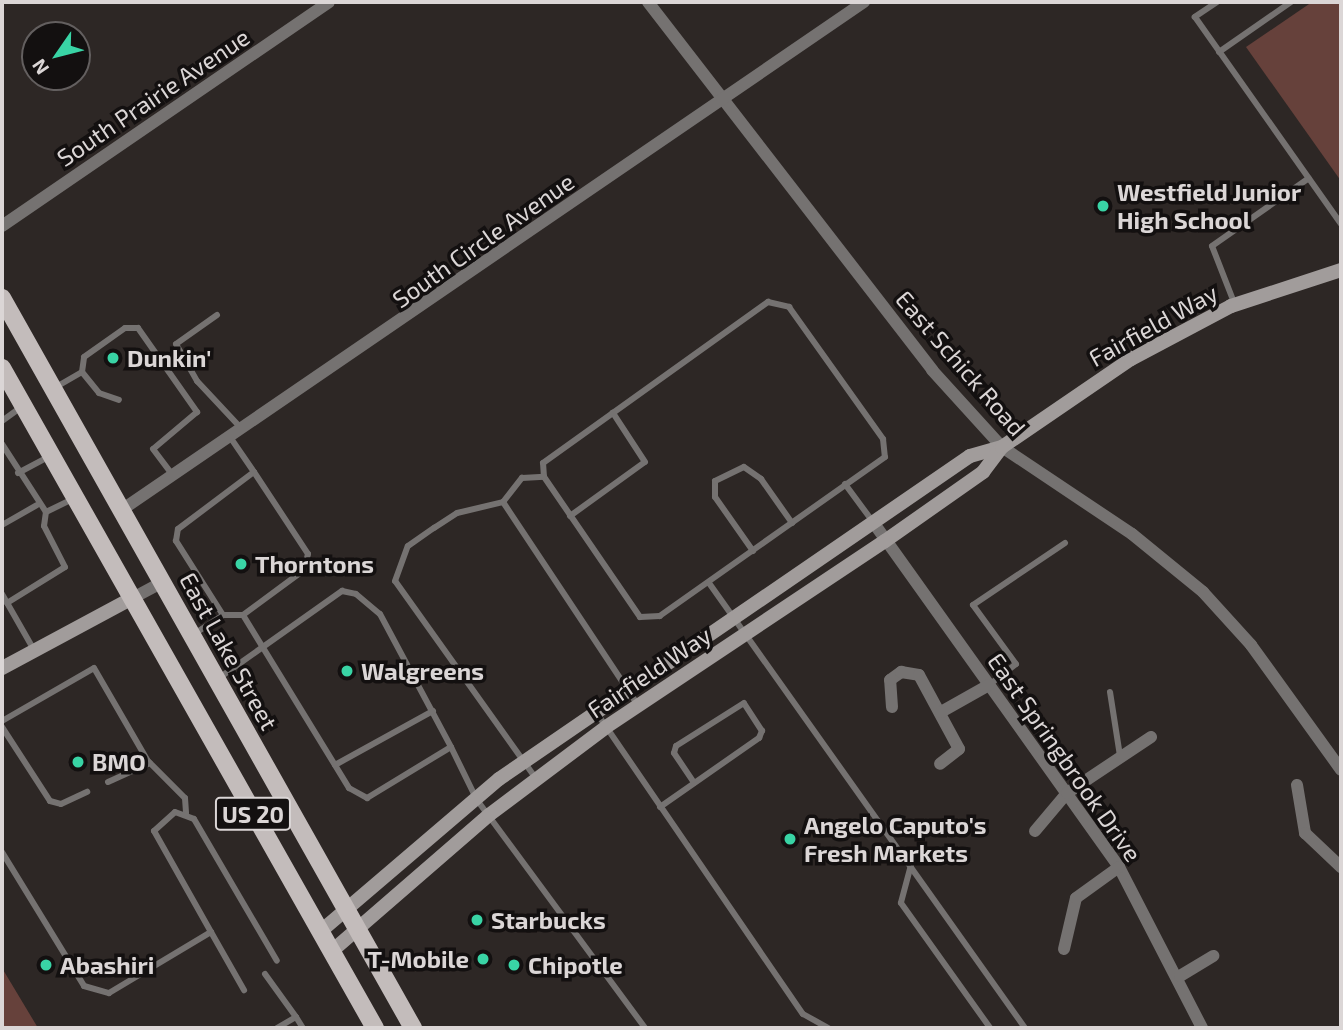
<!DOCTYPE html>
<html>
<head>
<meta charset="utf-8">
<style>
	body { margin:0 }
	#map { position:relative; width:1343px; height:1030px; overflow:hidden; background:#2d2725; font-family:"Exo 2",sans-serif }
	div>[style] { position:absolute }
	.green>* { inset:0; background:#66413b }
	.lane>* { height:6px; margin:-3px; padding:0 3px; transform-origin:3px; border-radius:3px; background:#757271 }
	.street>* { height:12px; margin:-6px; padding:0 6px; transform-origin:6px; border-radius:6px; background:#757271 }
	.secondary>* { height:14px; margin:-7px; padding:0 7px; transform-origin:7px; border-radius:7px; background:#a19c9b }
	.primary>* { height:18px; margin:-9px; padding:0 9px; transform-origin:9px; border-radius:9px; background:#c3bcbb }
	.dots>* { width:19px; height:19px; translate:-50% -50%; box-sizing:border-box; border:4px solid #131010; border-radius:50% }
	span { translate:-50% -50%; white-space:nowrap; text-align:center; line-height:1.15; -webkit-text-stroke:7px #131010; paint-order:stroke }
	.shield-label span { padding:2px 5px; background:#131010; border:2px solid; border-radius:5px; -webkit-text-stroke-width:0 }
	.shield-label { font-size:23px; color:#dbd6d6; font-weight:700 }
	.street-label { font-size:24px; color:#dbd6d6 }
	.poi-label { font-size:24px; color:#dbd6d6; font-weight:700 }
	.left { translate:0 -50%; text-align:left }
	.right { translate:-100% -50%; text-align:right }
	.frame { position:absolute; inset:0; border:4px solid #dbd6d6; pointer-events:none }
	.north { position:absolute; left:21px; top:21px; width:70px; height:70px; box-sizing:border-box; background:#131010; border:2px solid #635f5f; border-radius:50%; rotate:235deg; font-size:19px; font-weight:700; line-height:28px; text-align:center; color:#dbd6d6 }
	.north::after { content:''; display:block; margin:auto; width:24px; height:32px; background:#39d4a5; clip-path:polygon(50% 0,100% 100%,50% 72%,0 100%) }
</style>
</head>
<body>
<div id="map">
	<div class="green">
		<div style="clip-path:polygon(1312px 2px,1341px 2px,1341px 181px,1246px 47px)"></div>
		<div style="clip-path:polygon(2px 968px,38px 1028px,2px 1028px)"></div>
	</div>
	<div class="lane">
		<div style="left:1217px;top:2px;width:27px;rotate:146deg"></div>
		<div style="left:1195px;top:17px;width:253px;rotate:54.8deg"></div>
		<div style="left:1219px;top:52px;width:88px;rotate:-34.8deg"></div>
		<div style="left:768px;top:302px;width:22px;rotate:13deg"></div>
		<div style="left:789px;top:307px;width:162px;rotate:54.5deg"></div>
		<div style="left:883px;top:439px;width:18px;rotate:84deg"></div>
		<div style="left:885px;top:457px;width:276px;rotate:144.8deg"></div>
		<div style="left:660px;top:616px;width:20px;rotate:177deg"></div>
		<div style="left:640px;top:617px;width:170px;rotate:-124.4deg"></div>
		<div style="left:544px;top:477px;width:14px;rotate:-94deg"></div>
		<div style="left:543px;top:463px;width:277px;rotate:-35.6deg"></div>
		<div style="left:1235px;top:305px;width:63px;rotate:-111.3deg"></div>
		<div style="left:1212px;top:246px;width:118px;rotate:-35deg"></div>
		<div style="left:217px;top:315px;width:50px;rotate:144.7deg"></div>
		<div style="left:176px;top:344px;width:43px;rotate:60.4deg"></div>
		<div style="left:197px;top:381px;width:64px;rotate:46.9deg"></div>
		<div style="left:82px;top:372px;width:15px;rotate:-82deg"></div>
		<div style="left:84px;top:357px;width:50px;rotate:-35.3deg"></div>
		<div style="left:125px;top:328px;width:13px"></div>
		<div style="left:138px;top:328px;width:103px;rotate:54.9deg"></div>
		<div style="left:197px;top:412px;width:57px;rotate:139.9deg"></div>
		<div style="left:153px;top:449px;width:34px;rotate:53deg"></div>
		<div style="left:56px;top:387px;width:30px;rotate:-30deg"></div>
		<div style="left:82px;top:372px;width:27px;rotate:51deg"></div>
		<div style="left:99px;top:393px;width:21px;rotate:19deg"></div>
		<div style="left:2px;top:421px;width:26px;rotate:-36deg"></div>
		<div style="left:2px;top:444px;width:81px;rotate:57.1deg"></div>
		<div style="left:254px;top:472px;width:98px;rotate:56.6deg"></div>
		<div style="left:308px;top:554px;width:16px;rotate:104deg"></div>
		<div style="left:304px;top:570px;width:76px;rotate:143.6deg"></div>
		<div style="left:243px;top:615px;width:203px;rotate:58.5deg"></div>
		<div style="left:349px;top:788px;width:21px;rotate:29deg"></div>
		<div style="left:367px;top:798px;width:98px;rotate:-31.3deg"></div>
		<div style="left:451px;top:747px;width:59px;rotate:63.9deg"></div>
		<div style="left:477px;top:800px;width:283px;rotate:53.6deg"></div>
		<div style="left:18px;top:473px;width:36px;rotate:-28deg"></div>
		<div style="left:845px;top:484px;width:47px;rotate:53.6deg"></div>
		<div style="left:503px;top:502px;width:244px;rotate:56.4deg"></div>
		<div style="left:570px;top:516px;width:92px;rotate:-35.8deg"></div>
		<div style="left:645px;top:462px;width:59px;rotate:-123.1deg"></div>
		<div style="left:2px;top:525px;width:40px;rotate:-29.7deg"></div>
		<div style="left:753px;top:551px;width:66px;rotate:-125.1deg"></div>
		<div style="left:715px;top:497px;width:16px;rotate:-90deg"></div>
		<div style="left:715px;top:481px;width:32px;rotate:-26deg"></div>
		<div style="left:744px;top:467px;width:21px;rotate:35deg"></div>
		<div style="left:761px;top:479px;width:54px;rotate:54.8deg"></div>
		<div style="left:709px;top:583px;width:546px;rotate:54.62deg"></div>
		<div style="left:2px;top:594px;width:64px;rotate:60.3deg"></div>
		<div style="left:7px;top:603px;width:68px;rotate:-31.8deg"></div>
		<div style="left:65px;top:567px;width:46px;rotate:-117.1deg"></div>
		<div style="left:44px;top:526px;width:14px;rotate:-82deg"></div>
		<div style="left:46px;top:512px;width:30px;rotate:-26deg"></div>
		<div style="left:223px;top:615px;width:20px"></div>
		<div style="left:194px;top:634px;width:35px;rotate:-33deg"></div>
		<div style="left:223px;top:615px;width:88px;rotate:-122.4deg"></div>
		<div style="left:176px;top:541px;width:12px;rotate:-81deg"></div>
		<div style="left:178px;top:529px;width:95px;rotate:-36.9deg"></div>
		<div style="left:254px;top:472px;width:42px;rotate:-124.4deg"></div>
		<div style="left:219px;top:678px;width:151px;rotate:-35.3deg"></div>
		<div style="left:342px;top:591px;width:14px;rotate:12deg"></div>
		<div style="left:356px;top:594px;width:31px;rotate:40deg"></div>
		<div style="left:380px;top:614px;width:151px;rotate:61.9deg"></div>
		<div style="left:989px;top:685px;width:34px;rotate:-38deg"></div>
		<div style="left:1016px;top:664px;width:73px;rotate:-126.1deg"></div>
		<div style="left:973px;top:605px;width:111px;rotate:-34deg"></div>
		<div style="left:1110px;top:692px;width:65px;rotate:81.1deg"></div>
		<div style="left:596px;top:712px;width:366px;rotate:55.6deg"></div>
		<div style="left:803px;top:1014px;width:29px;rotate:29deg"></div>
		<div style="left:2px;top:721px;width:106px;rotate:-29.9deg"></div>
		<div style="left:94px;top:668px;width:108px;rotate:59.9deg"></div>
		<div style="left:148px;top:761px;width:52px;rotate:45deg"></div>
		<div style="left:185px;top:798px;width:15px;rotate:86deg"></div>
		<div style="left:2px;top:727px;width:88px;rotate:57deg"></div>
		<div style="left:50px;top:801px;width:11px;rotate:15deg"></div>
		<div style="left:61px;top:804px;width:29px;rotate:-25deg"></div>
		<div style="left:335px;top:765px;width:112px;rotate:-28.9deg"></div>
		<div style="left:537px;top:780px;width:244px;rotate:-125.5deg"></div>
		<div style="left:395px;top:581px;width:37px;rotate:-70deg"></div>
		<div style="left:408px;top:546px;width:32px;rotate:-35deg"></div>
		<div style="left:434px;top:528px;width:27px;rotate:-33deg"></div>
		<div style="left:457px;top:513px;width:47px;rotate:-13.4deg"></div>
		<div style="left:503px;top:502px;width:31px;rotate:-52deg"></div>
		<div style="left:522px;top:478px;width:22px;rotate:-3deg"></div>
		<div style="left:108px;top:782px;width:46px;rotate:-24.3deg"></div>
		<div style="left:660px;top:807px;width:121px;rotate:-34.9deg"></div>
		<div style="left:759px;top:738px;width:8px;rotate:-67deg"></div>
		<div style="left:762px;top:731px;width:33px;rotate:-123deg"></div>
		<div style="left:744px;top:703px;width:80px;rotate:147.7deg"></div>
		<div style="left:676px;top:746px;width:7px;rotate:106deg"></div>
		<div style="left:674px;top:753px;width:36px;rotate:56deg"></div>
		<div style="left:2px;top:852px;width:157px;rotate:58.5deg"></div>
		<div style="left:84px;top:986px;width:26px;rotate:16deg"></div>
		<div style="left:109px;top:993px;width:119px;rotate:-30.9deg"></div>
		<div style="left:211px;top:932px;width:67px;rotate:60.4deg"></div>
		<div style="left:911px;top:865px;width:39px;rotate:105deg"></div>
		<div style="left:901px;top:903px;width:153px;rotate:54.5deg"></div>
		<div style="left:211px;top:932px;width:116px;rotate:-119.4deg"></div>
		<div style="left:154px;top:831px;width:28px;rotate:-42deg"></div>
		<div style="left:175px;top:812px;width:20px;rotate:20deg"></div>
		<div style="left:194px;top:819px;width:164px;rotate:59.7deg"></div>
		<div style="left:265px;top:974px;width:53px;rotate:54.2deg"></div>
		<div style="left:296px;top:1017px;width:22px;rotate:150deg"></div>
		<div style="left:296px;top:1017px;width:13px;rotate:58deg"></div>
	</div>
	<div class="street">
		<div style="left:648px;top:2px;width:465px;rotate:52.3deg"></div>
		<div style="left:932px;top:370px;width:104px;rotate:47.7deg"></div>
		<div style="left:1002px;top:447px;width:156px;rotate:33.8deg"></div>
		<div style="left:1132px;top:534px;width:92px;rotate:39.2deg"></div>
		<div style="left:1203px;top:592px;width:72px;rotate:47.8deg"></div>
		<div style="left:1251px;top:645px;width:154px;rotate:54.2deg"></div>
		<div style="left:2px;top:226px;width:396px;rotate:-34.4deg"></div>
		<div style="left:123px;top:509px;width:898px;rotate:-34.38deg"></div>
		<div style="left:873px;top:522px;width:424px;rotate:54.5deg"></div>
		<div style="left:1119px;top:867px;width:181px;rotate:62.7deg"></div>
		<div style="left:129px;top:600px;width:38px;rotate:-28deg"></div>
		<div style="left:892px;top:707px;width:27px;rotate:-94deg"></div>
		<div style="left:890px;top:680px;width:14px;rotate:-36deg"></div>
		<div style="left:901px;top:672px;width:18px;rotate:9deg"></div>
		<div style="left:919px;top:675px;width:84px;rotate:61.6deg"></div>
		<div style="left:959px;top:749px;width:24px;rotate:142deg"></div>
		<div style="left:941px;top:712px;width:55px;rotate:-29.4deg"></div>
		<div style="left:1297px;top:785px;width:49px;rotate:80.5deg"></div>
		<div style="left:1305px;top:833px;width:50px;rotate:43.4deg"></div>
		<div style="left:1035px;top:831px;width:50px;rotate:-49.9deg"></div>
		<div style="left:1067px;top:793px;width:101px;rotate:-33.7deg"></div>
		<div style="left:1064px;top:949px;width:52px;rotate:-76.8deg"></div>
		<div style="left:1076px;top:898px;width:53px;rotate:-35.8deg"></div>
		<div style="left:1180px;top:976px;width:39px;rotate:-31deg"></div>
	</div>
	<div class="secondary">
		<div style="left:2px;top:668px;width:144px;rotate:-28.2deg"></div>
		<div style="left:321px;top:931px;width:234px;rotate:-40.5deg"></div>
		<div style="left:499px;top:779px;width:571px;rotate:-34.44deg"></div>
		<div style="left:970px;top:456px;width:33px;rotate:-16deg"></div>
		<div style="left:332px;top:951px;width:208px;rotate:-40.9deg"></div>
		<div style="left:489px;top:815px;width:146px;rotate:-36.9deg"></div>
		<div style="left:606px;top:727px;width:335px;rotate:-33.7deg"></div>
		<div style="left:885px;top:541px;width:120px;rotate:-35.1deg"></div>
		<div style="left:983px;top:472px;width:31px;rotate:-53deg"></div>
		<div style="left:1002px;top:447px;width:156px;rotate:-34.3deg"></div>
		<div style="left:1131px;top:359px;width:113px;rotate:-27.9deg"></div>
		<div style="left:1231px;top:306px;width:116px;rotate:-18.1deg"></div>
	</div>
	<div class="primary">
		<div style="left:2px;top:298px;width:838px;rotate:60.62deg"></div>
		<div style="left:2px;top:368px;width:758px;rotate:60.53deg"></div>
	</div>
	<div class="dots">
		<div style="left:1103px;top:206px;background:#39d4a5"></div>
		<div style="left:113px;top:358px;background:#39d4a5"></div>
		<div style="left:241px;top:564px;background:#39d4a5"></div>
		<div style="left:347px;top:671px;background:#39d4a5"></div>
		<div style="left:78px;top:762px;background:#39d4a5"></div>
		<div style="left:790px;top:839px;background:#39d4a5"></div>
		<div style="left:477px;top:920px;background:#39d4a5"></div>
		<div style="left:483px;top:959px;background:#39d4a5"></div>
		<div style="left:46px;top:965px;background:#39d4a5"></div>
		<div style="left:514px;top:965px;background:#39d4a5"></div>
	</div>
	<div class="shield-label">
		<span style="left:253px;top:814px">US 20</span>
	</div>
	<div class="street-label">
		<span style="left:153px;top:97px;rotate:-34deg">South Prairie Avenue</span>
		<span style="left:483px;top:240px;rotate:-35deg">South Circle Avenue</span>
		<span style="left:1153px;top:325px;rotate:-29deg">Fairfield Way</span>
		<span style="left:961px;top:363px;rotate:49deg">East Schick Road</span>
		<span style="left:229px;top:651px;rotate:61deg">East Lake Street</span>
		<span style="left:649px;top:672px;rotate:-34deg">Fairfield Way</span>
		<span style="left:1065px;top:757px;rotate:55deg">East Springbrook Drive</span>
	</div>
	<div class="poi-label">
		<span class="left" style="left:1117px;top:206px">Westfield Junior<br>High School</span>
		<span class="left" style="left:127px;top:358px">Dunkin'</span>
		<span class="left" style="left:255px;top:564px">Thorntons</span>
		<span class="left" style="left:361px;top:671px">Walgreens</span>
		<span class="left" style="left:92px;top:762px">BMO</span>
		<span class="left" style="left:804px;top:839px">Angelo Caputo's<br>Fresh Markets</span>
		<span class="left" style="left:491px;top:920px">Starbucks</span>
		<span class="right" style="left:469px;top:959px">T-Mobile</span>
		<span class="left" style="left:60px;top:965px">Abashiri</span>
		<span class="left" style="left:528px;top:965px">Chipotle</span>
	</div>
	<div class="frame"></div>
	<div class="north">N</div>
</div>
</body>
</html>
